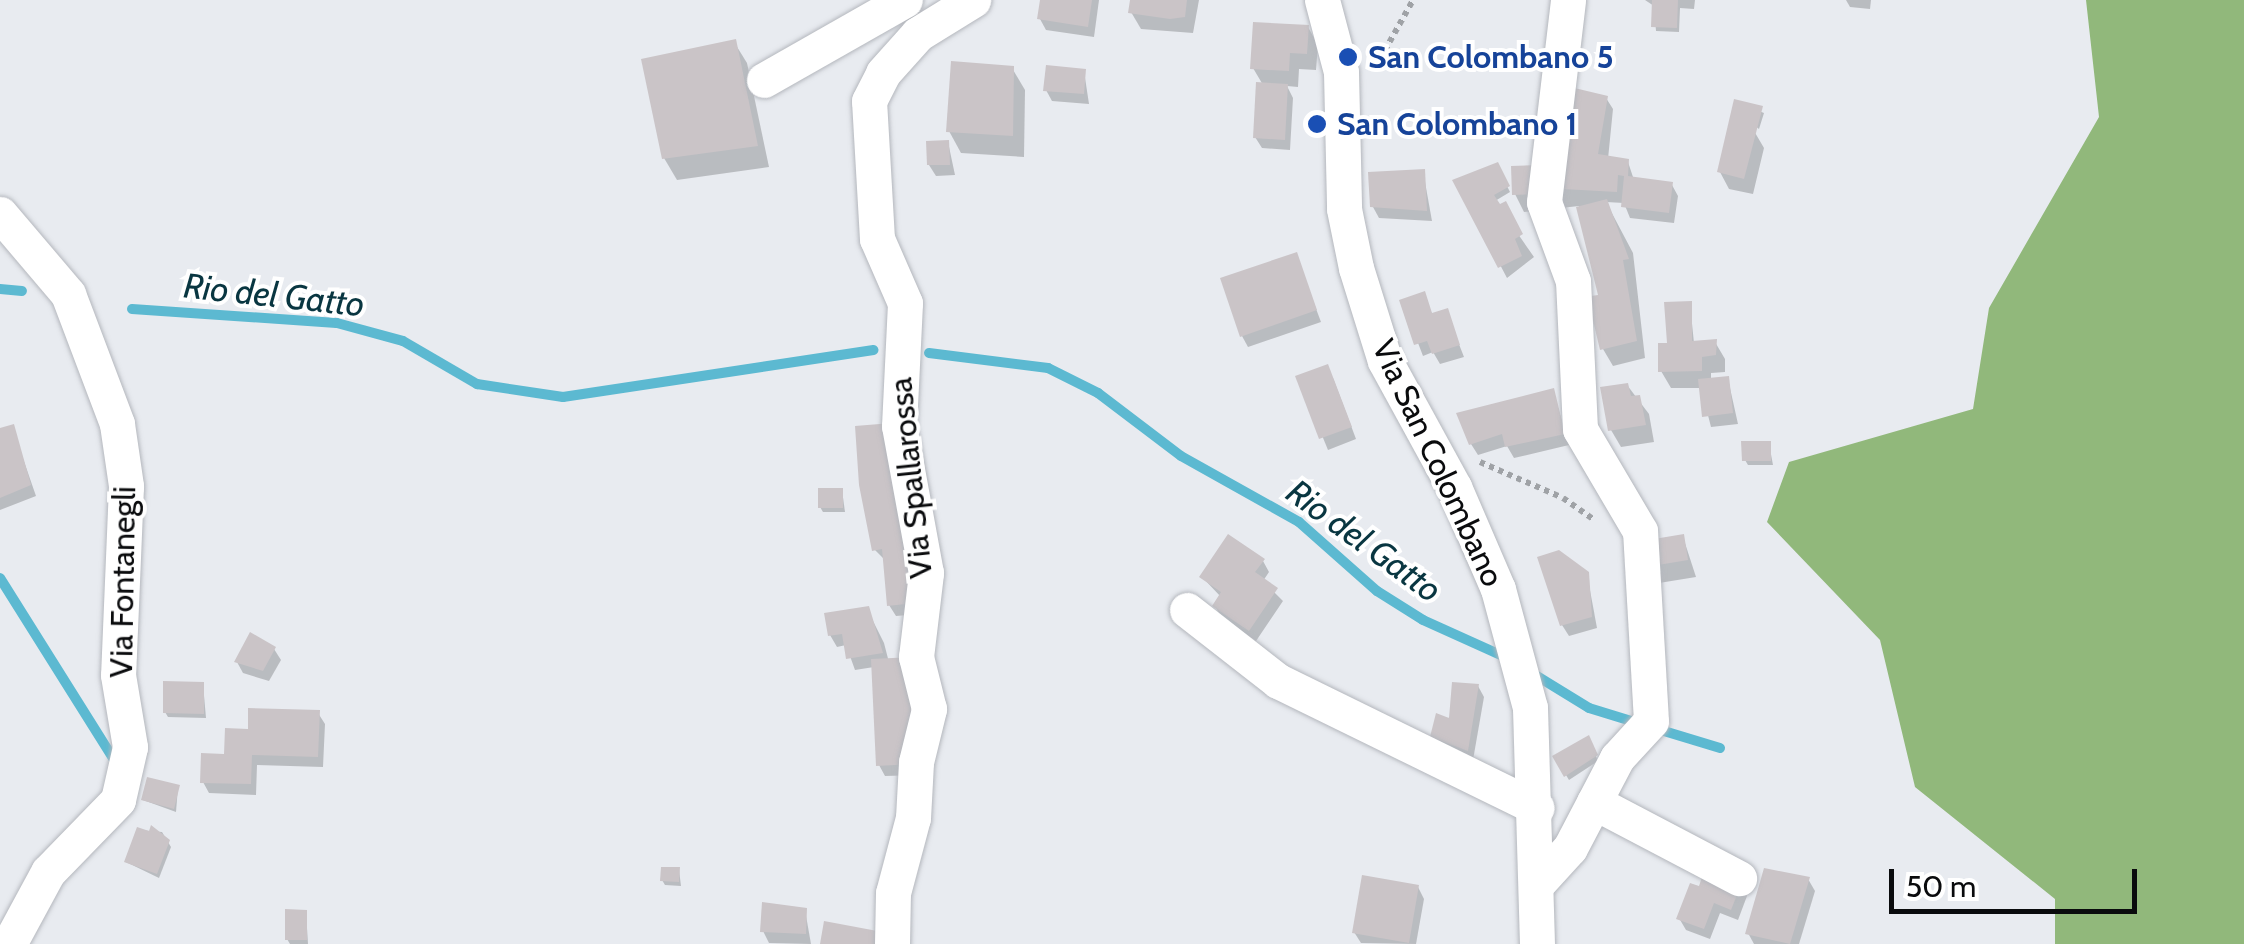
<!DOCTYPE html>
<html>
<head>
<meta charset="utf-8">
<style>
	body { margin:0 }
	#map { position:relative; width:2244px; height:944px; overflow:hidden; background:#e8ebf0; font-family:Cabin,sans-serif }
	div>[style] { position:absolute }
	.forest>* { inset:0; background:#91b87b }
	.shadow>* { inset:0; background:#0003 }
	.stream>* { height:10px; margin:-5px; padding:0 5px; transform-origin:5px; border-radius:5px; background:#5cb9d1 }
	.building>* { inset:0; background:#cac4c7 }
	.path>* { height:6px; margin-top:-3px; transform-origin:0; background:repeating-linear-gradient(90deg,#9fa2a6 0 5px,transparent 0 10px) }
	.roads { filter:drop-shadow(0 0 2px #b4b7bd) drop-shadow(0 0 2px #b4b7bd) }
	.minor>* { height:35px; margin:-17.5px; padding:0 17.5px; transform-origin:17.5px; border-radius:17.5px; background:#fff }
	.dots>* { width:28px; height:28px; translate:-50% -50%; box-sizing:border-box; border:5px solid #fff; border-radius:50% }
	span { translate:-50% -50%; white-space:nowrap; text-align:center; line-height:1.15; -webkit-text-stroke:8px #fff; paint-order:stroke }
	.transit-label { font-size:32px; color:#164399; font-weight:700 }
	.left { translate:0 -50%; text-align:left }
	.street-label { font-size:32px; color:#0a0b0d }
	.water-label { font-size:35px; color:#093641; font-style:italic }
	.scale { position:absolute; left:1889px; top:869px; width:248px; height:45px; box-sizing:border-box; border:5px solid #0a0b0d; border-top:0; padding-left:12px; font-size:30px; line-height:35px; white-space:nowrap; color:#0a0b0d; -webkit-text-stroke:8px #fff; paint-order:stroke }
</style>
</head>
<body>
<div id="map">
	<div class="forest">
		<div style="clip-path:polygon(2086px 0,2244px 0,2244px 944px,2055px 944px,2055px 899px,1915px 787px,1880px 640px,1767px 522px,1789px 462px,1973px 409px,1989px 308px,2099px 117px)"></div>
	</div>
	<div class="shadow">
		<div style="clip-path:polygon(1042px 0,1099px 0,1094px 37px,1046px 30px,1040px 19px)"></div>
		<div style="clip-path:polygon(1133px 0,1199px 0,1193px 33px,1141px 29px,1131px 12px)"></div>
		<div style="clip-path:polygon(1645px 0,1695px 0,1694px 9px,1680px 8px,1679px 32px,1656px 31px,1654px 6px)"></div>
		<div style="clip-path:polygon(1846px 0,1871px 0,1870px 9px,1850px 7px)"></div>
		<div style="clip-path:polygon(1308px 27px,1318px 45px,1316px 70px,1299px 69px,1298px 87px,1287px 86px,1293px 98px,1290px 150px,1262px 148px,1255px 137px,1263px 85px,1253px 68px)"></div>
		<div style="clip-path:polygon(734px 42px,747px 63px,769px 167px,677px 180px,664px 158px)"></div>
		<div style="clip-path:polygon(1012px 68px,1025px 90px,1024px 157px,961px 153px,949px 131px)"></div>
		<div style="clip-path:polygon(1084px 71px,1089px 104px,1052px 101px,1046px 90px)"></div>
		<div style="clip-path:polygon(1606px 98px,1613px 109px,1608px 159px,1628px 162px,1634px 180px,1672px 185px,1678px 196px,1674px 223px,1630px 218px,1624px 203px,1606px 202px,1633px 253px,1645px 358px,1613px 366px,1603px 349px,1601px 296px,1579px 206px,1524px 212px,1515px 194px)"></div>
		<div style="clip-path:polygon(1736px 102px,1764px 113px,1759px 129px,1747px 119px,1764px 148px,1753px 194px,1729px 189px,1720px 172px)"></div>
		<div style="clip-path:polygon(948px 142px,955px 175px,936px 176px,929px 165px)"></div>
		<div style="clip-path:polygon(1497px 166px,1510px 192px,1495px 201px,1534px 257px,1507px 278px,1456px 181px)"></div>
		<div style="clip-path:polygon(1423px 171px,1432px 221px,1379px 218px,1373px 207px)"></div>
		<div style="clip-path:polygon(1296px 255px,1321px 322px,1248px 347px,1242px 336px)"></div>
		<div style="clip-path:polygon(1423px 294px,1433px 316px,1446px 311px,1464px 357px,1440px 364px,1433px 352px,1423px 356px,1402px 301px)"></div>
		<div style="clip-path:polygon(1690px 304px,1694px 343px,1715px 342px,1725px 359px,1725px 372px,1711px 373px,1711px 380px,1728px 379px,1738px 424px,1711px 427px,1701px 388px,1671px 388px,1661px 371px)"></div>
		<div style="clip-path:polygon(1298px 377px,1333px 378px,1356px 439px,1328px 450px)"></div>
		<div style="clip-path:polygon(1627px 385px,1649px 414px,1654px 442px,1621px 447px,1611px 430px)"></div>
		<div style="clip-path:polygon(1553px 391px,1569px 445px,1514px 458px,1507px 446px,1478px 455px,1471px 444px)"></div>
		<div style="clip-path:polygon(12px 427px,36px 496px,0 510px,0 429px)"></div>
		<div style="clip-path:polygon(1769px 444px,1773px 465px,1748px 465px,1745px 460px)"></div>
		<div style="clip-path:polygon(862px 485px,920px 614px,896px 616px,889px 605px,885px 560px,875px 550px)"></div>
		<div style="clip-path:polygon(842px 490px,845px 512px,823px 512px,820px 507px)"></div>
		<div style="clip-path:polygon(1683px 537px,1696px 577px,1659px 583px,1649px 566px)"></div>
		<div style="clip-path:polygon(1263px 561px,1269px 572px,1263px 581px,1283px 601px,1256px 641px,1221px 617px,1215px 606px,1221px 597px,1202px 577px)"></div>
		<div style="clip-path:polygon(1587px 574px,1597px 628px,1569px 636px,1562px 625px)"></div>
		<div style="clip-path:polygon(867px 609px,884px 643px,918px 775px,885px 776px,879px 765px,874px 667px,855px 670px,846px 645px,837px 647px,830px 635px)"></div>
		<div style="clip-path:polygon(274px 649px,281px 660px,269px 681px,243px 673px,237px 662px)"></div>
		<div style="clip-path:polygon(203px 684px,206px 718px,168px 717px,165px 712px)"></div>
		<div style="clip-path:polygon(1478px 686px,1484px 697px,1473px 760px,1439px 748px,1432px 736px)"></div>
		<div style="clip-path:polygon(318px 713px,325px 724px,323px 767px,257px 765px,256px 795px,209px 793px,203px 782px,250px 731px)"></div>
		<div style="clip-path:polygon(1588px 739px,1598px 761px,1569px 780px,1555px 757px)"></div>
		<div style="clip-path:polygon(178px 787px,176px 812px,143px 800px)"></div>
		<div style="clip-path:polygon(138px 830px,162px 832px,171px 847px,159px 878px,126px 862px)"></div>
		<div style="clip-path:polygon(679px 870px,681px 886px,665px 885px,662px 880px)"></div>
		<div style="clip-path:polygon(1808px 879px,1815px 891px,1799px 944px,1754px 944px,1748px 933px)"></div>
		<div style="clip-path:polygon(1740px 884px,1747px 896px,1738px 920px,1720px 913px,1710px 939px,1686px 930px,1679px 918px)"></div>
		<div style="clip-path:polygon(1418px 887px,1424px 899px,1416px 944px,1361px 943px,1354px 932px)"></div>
		<div style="clip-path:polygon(805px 910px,811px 944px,769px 943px,763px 931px)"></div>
		<div style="clip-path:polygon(306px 912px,308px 944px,290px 944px,287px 939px)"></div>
	</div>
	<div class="stream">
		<div style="left:0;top:289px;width:22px;rotate:5deg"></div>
		<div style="left:132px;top:309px;width:205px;rotate:3.9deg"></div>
		<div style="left:337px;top:323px;width:68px;rotate:15.3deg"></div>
		<div style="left:403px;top:341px;width:86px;rotate:30.2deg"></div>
		<div style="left:477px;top:384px;width:87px;rotate:8.6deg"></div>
		<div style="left:563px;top:397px;width:314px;rotate:-8.6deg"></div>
		<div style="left:929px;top:353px;width:120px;rotate:7.2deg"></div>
		<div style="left:1048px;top:368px;width:56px;rotate:26.6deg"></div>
		<div style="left:1098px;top:393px;width:104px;rotate:37.2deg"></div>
		<div style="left:1181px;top:456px;width:135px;rotate:29.2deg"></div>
		<div style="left:1299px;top:522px;width:104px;rotate:41.5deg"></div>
		<div style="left:1377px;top:591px;width:54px;rotate:32.2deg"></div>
		<div style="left:1423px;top:620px;width:90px;rotate:24.3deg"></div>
		<div style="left:0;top:578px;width:213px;rotate:57.9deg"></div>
		<div style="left:1532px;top:673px;width:67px;rotate:31.6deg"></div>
		<div style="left:1589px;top:708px;width:51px;rotate:17deg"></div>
		<div style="left:1654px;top:728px;width:69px;rotate:16.9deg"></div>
	</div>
	<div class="building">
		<div style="clip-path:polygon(1040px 0,1092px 0,1088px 27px,1037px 19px)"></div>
		<div style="clip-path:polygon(1130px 0,1187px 0,1185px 17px,1170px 19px,1128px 13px)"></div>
		<div style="clip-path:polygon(1652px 0,1678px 0,1677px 28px,1651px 27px)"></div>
		<div style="clip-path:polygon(1253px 22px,1309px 25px,1307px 54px,1290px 53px,1289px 71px,1250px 69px)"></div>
		<div style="clip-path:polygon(736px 39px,758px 146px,662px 159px,641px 59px)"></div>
		<div style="clip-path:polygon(951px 61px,1014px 66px,1013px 136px,946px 132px)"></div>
		<div style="clip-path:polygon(1046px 65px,1086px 69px,1084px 94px,1043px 91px)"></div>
		<div style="clip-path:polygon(1256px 82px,1288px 84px,1285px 140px,1253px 138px)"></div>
		<div style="clip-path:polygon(1566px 86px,1608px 96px,1598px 154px,1629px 159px,1628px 176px,1673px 182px,1669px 213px,1621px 207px,1624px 176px,1618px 175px,1617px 192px,1545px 188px)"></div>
		<div style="clip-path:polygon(1734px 99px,1763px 106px,1744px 179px,1717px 172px)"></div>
		<div style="clip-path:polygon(949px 140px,950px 165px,927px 165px,926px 141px)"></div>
		<div style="clip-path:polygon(1498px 162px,1510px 186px,1494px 195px,1500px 204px,1506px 201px,1523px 234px,1515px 239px,1522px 256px,1498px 268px,1452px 180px)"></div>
		<div style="clip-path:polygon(1540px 165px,1541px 194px,1512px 195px,1511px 166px)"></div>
		<div style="clip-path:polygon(1425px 169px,1427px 211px,1370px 207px,1368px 172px)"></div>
		<div style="clip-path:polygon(1607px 199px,1629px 259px,1623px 260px,1637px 341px,1600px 350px,1591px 312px,1591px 296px,1598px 295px,1576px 207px)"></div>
		<div style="clip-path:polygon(1297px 252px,1317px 310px,1240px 337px,1220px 278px)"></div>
		<div style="clip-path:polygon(1425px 291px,1432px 313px,1448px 308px,1460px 345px,1432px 354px,1427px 341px,1414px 345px,1399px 300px)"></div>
		<div style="clip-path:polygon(1692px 301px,1692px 341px,1717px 339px,1716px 355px,1702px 357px,1702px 371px,1658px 372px,1658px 343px,1667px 343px,1664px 302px)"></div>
		<div style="clip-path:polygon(1328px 364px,1352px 427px,1319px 439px,1295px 376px)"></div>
		<div style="clip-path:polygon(1729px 376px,1733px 413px,1702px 417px,1698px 379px)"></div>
		<div style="clip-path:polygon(1628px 383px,1631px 396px,1640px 395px,1646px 425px,1608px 431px,1600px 387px)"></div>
		<div style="clip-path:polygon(1554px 388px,1565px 434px,1505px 447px,1502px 434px,1469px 445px,1456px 413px)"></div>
		<div style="clip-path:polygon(892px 423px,915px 603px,887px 606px,882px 549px,872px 551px,859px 485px,855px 426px)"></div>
		<div style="clip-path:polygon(14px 424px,31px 485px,0 498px,0 428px)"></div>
		<div style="clip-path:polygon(1741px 441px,1771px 441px,1771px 461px,1742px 461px)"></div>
		<div style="clip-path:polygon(818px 488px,843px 488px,843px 508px,818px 508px)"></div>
		<div style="clip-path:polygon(1228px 534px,1265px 559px,1255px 572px,1278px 588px,1249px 631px,1212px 606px,1221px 592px,1199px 577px)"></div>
		<div style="clip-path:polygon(1684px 534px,1688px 560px,1646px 567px,1642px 541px)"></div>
		<div style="clip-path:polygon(1559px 550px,1589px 572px,1592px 617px,1560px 626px,1537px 557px)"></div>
		<div style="clip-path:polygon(869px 606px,883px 653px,846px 659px,842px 634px,828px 636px,824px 613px)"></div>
		<div style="clip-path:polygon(250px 632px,276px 647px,263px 671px,234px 662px)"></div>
		<div style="clip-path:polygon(914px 657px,913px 764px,876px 766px,871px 659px)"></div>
		<div style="clip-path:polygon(163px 681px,204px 682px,204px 714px,163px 713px)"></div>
		<div style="clip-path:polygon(1452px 682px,1479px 684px,1468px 751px,1430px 737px,1436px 713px,1449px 718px)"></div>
		<div style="clip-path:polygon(248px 708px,320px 710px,318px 757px,252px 755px,251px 784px,200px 783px,201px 753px,224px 754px,225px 728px,248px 729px)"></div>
		<div style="clip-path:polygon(1589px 735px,1598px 755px,1564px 777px,1552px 756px)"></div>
		<div style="clip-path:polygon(147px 777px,180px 785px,174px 809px,141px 800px)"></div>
		<div style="clip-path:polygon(151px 825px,170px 840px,157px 874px,124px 862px,137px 827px,149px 831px)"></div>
		<div style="clip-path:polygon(661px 867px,680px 867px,679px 882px,660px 881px)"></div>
		<div style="clip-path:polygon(1705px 868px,1742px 882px,1731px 910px,1714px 903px,1704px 929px,1676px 919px,1690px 883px,1699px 886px)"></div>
		<div style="clip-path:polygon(1764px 868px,1810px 877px,1790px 944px,1745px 934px)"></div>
		<div style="clip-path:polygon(1362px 875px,1419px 885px,1409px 943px,1352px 933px)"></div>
		<div style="clip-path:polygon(762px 902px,807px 908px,806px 934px,760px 932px)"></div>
		<div style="clip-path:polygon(285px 909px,307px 910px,307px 940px,285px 940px)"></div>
		<div style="clip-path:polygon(824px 921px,888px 933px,886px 944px,820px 944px)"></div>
	</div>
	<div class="path">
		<div style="left:1375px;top:68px;width:78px;rotate:-60.8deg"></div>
		<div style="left:1480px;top:462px;width:90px;rotate:23.4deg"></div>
		<div style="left:1563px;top:498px;width:37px;rotate:35deg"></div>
	</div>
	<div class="roads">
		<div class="minor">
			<div style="left:1322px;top:0;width:74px;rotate:75.2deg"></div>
			<div style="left:1341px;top:72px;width:137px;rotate:88.7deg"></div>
			<div style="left:1344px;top:209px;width:60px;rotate:78.5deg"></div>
			<div style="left:1356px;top:268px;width:97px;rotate:72.7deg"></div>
			<div style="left:1385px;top:361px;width:144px;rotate:61.3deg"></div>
			<div style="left:1454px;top:487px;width:111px;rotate:66.7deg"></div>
			<div style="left:1498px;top:589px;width:123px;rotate:74.9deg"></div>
			<div style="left:1530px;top:708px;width:236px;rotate:88.3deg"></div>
			<div style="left:764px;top:80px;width:162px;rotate:-29.6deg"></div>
			<div style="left:0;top:214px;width:105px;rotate:49.6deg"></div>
			<div style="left:68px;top:294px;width:139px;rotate:69.3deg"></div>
			<div style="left:117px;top:424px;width:63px;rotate:81.7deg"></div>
			<div style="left:126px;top:486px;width:189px;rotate:92.4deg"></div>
			<div style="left:118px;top:675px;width:73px;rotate:80.5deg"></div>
			<div style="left:130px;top:747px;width:54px;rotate:102.8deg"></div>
			<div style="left:118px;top:800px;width:100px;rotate:134.2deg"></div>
			<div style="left:48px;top:872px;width:82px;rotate:118.4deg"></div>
			<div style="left:1187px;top:610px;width:115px;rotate:38deg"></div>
			<div style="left:1278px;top:681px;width:288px;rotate:26.1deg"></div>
			<div style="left:1594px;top:802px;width:164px;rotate:27.7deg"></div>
			<div style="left:1538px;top:883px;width:47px;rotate:-47.6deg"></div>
			<div style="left:1570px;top:848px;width:102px;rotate:-62.4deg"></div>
			<div style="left:1617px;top:758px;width:50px;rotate:-47.4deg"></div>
			<div style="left:1651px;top:721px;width:190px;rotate:-93.3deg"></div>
			<div style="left:1640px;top:531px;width:118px;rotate:-120.5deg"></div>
			<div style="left:1580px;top:429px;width:148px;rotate:-92.7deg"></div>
			<div style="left:1573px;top:281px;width:84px;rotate:-110.2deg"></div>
			<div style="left:1544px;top:202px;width:203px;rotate:-83.2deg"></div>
			<div style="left:892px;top:944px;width:51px;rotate:-88.9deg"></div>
			<div style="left:893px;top:893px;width:78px;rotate:-75.1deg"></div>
			<div style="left:913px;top:818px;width:56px;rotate:-86.9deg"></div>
			<div style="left:916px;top:762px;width:55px;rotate:-76.2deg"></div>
			<div style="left:929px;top:709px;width:54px;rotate:-104deg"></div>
			<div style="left:916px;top:657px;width:85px;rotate:-83.2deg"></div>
			<div style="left:926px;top:573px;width:149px;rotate:-100.4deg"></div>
			<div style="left:899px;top:426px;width:123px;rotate:-87.2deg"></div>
			<div style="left:905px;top:303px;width:70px;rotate:-113.6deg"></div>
			<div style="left:877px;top:239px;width:138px;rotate:-93.3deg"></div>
			<div style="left:869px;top:101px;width:31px;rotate:-63deg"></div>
			<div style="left:883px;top:73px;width:52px;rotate:-48.1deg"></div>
			<div style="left:918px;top:34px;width:65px;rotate:-31.7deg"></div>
		</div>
	</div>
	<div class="dots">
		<div style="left:1348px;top:57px;background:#1a4fb4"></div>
		<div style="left:1317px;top:124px;background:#1a4fb4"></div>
	</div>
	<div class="transit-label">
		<span class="left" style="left:1368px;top:57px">San Colombano 5</span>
		<span class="left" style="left:1337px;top:124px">San Colombano 1</span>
	</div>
	<div class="street-label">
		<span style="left:1438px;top:463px;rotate:65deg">Via San Colombano</span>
		<span style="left:911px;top:478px;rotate:-96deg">Via Spallarossa</span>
		<span style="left:123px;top:582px;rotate:-89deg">Via Fontanegli</span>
	</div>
	<div class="water-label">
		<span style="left:274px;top:295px;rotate:6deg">Rio del Gatto</span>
		<span style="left:1364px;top:541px;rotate:36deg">Rio del Gatto</span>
	</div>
	<div class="scale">50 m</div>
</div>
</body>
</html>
